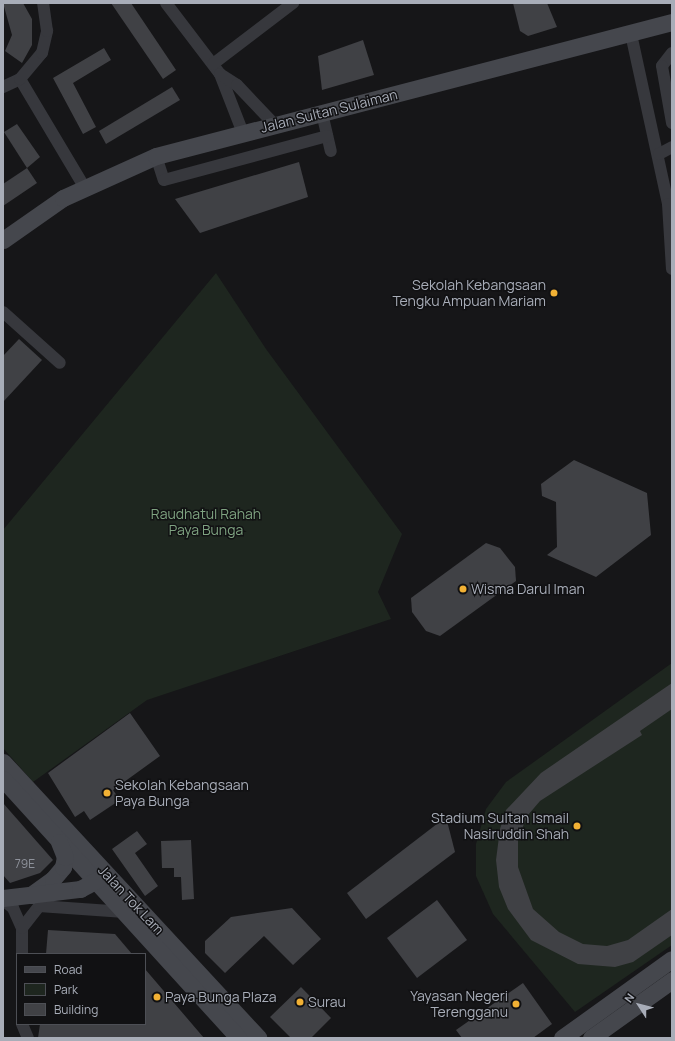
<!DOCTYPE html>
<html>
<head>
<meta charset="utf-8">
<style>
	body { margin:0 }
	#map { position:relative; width:675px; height:1041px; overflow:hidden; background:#161618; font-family:Manrope,sans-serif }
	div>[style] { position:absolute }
	.green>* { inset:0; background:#1e261f }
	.building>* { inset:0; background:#404145 }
	.street>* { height:12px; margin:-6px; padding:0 6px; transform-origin:6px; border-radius:6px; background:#37383d }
	.secondary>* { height:17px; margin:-8.5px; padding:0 8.5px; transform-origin:8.5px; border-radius:8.5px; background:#45474d }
	.dots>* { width:11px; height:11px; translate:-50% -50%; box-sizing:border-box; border:2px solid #111113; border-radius:50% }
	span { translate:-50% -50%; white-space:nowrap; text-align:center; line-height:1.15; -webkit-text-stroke:3px #111113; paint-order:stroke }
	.number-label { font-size:12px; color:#8e929b }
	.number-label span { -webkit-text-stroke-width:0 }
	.street-label { font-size:14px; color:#a8adb8 }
	.poi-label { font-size:14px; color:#a8adb8 }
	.right { translate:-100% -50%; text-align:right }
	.left { translate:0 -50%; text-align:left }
	.park-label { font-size:14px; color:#7fa381 }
	.frame { position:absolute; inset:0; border:4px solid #a8adb8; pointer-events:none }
	.legend { position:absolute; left:16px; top:953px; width:130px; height:72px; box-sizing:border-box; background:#111113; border:1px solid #4d4f55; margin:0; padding:5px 7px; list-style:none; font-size:12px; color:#a8adb8 }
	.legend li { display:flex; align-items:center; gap:8px; height:20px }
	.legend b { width:20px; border:1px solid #4d4f55 }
	.north { position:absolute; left:619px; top:985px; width:40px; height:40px; -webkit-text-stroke:3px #111113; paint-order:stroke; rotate:306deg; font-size:11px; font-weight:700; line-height:16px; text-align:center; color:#a8adb8 }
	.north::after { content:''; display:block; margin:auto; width:14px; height:18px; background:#a8adb8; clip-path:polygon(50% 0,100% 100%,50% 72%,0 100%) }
</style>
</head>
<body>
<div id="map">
	<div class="green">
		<div style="clip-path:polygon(216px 273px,266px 349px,402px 534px,378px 592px,391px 619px,147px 700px,33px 782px,3px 748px,3px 530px)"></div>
		<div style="clip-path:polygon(672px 663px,672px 945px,575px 1012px,493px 914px,476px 876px,476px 844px,486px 809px,506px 782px)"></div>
	</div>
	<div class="building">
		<div style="clip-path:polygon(3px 3px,23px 3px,32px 19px,32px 45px,22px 63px,5px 51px,12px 35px)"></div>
		<div style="clip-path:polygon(111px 3px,131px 3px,176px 70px,163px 79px)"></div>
		<div style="clip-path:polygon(513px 3px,547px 3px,557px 27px,528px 36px,520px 31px)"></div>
		<div style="clip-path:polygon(363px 40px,374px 75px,322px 90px,318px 56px)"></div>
		<div style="clip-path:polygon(104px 48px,111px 60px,73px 83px,96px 127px,83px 134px,53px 78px)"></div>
		<div style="clip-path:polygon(172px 87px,180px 100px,106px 144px,99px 131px)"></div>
		<div style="clip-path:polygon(17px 124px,40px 157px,27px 168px,4px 132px)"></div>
		<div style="clip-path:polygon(299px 162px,308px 197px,200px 233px,175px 199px)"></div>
		<div style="clip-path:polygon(27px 168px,37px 183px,3px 206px,3px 184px)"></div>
		<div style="clip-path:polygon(19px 339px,42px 360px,3px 402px,3px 356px)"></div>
		<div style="clip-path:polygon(574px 460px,647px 493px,651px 535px,596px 577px,547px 555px,557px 547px,556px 502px,542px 496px,541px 484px)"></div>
		<div style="clip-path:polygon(486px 543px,500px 548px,515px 567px,516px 581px,440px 636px,426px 631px,412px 612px,411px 598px)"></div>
		<div style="clip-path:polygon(672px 683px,672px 709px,640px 731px,642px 735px,540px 801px,528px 815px,518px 838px,518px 867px,533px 909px,559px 932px,583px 944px,607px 946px,628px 940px,672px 909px,672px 935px,633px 962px,615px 967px,578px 964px,531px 940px,508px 909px,499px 887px,496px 860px,500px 829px,506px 810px,541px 773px)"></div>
		<div style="clip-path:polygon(130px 713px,160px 756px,113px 790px,120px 800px,90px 820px,84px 811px,75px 817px,48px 773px)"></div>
		<div style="clip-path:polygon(3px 803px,53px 860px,40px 873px,10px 883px,3px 875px)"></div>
		<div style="clip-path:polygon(446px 817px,455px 852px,366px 919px,347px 893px)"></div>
		<div style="clip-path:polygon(137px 831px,147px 844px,135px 853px,158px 886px,145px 896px,112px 849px)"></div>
		<div style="clip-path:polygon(191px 840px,194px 899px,182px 900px,181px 877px,174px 877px,174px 868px,162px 868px,161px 841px)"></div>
		<div style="clip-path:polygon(437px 900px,467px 940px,417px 978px,387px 938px)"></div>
		<div style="clip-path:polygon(292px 908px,321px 939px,293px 965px,264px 936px,225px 973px,205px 953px,205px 941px,231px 917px)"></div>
		<div style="clip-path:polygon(48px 930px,115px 934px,132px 954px,46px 954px)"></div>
		<div style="clip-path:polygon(145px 969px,204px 1038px,38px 1038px,40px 1024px,145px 1024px)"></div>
		<div style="clip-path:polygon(523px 983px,552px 1024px,533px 1038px,462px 1038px,456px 1030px)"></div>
		<div style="clip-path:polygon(301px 987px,331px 1018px,311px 1038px,291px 1038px,270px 1017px)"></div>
	</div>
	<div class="street">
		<div style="left:166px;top:3px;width:89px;rotate:52.7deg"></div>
		<div style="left:220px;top:74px;width:63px;rotate:68.7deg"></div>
		<div style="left:631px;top:34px;width:174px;rotate:77.7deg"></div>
		<div style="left:668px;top:204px;width:65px;rotate:86.5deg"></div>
		<div style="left:672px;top:53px;width:16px;rotate:128deg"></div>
		<div style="left:662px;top:66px;width:58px;rotate:80deg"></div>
		<div style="left:213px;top:64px;width:101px;rotate:-37.3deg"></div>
		<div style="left:220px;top:74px;width:20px;rotate:33deg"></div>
		<div style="left:237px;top:85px;width:54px;rotate:46.5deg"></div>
		<div style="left:20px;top:79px;width:127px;rotate:59.2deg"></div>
		<div style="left:3px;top:87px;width:19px;rotate:-25deg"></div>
		<div style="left:20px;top:79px;width:34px;rotate:-50deg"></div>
		<div style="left:42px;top:53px;width:23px;rotate:-77deg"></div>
		<div style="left:47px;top:31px;width:28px;rotate:-98deg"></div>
		<div style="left:322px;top:113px;width:39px;rotate:77deg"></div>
		<div style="left:659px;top:154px;width:15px;rotate:-28deg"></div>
		<div style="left:156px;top:156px;width:25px;rotate:72deg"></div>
		<div style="left:164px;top:180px;width:169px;rotate:-15.1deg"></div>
		<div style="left:3px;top:312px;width:76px;rotate:41.8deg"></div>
		<div style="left:3px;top:900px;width:13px;rotate:39deg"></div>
		<div style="left:13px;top:908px;width:22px;rotate:66deg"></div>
		<div style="left:22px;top:928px;width:26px;rotate:90deg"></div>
		<div style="left:22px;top:928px;width:28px;rotate:-52deg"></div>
		<div style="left:39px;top:906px;width:86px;rotate:4deg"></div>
		<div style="left:22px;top:1024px;width:15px;rotate:67deg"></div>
	</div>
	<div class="secondary">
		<div style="left:3px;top:240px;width:73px;rotate:-35deg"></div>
		<div style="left:63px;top:198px;width:102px;rotate:-24.3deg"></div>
		<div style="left:156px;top:156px;width:533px;rotate:-14.56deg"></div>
		<div style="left:3px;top:762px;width:376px;rotate:47.2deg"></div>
		<div style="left:3px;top:779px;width:350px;rotate:47.7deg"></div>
		<div style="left:31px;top:895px;width:27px;rotate:-36deg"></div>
		<div style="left:53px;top:879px;width:16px;rotate:-50deg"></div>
		<div style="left:63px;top:867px;width:10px;rotate:-79deg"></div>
		<div style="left:65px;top:857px;width:16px;rotate:-112deg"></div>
		<div style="left:3px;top:898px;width:78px;rotate:-6.7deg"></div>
		<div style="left:80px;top:889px;width:30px;rotate:-28deg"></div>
		<div style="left:562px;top:1038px;width:135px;rotate:-35.7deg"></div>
		<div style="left:591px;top:1038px;width:100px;rotate:-35.6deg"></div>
	</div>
	<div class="dots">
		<div style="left:554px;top:293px;background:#f2b134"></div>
		<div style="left:463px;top:589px;background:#f2b134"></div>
		<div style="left:107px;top:793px;background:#f2b134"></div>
		<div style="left:577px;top:826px;background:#f2b134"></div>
		<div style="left:157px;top:997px;background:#f2b134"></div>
		<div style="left:300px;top:1002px;background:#f2b134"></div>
		<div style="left:516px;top:1004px;background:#f2b134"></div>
	</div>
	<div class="number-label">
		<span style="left:25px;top:864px">79E</span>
	</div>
	<div class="street-label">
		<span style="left:329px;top:111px;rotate:-14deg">Jalan Sultan Sulaiman</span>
		<span style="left:131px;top:900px;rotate:47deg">Jalan Tok Lam</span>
	</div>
	<div class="poi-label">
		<span class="right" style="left:546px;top:293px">Sekolah Kebangsaan<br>Tengku Ampuan Mariam</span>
		<span class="left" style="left:471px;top:589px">Wisma Darul Iman</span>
		<span class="left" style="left:115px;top:793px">Sekolah Kebangsaan<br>Paya Bunga</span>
		<span class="right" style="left:569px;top:826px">Stadium Sultan Ismail<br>Nasiruddin Shah</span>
		<span class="right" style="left:508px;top:1004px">Yayasan Negeri<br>Terengganu</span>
		<span class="left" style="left:165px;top:997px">Paya Bunga Plaza</span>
		<span class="left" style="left:308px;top:1002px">Surau</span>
	</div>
	<div class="park-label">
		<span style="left:206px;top:522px">Raudhatul Rahah<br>Paya Bunga</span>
	</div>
	<div class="frame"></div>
	<ul class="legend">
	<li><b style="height:5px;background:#45474d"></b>Road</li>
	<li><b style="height:11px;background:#1e261f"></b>Park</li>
	<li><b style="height:11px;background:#404145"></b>Building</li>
	</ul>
	<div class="north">N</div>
</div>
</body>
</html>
